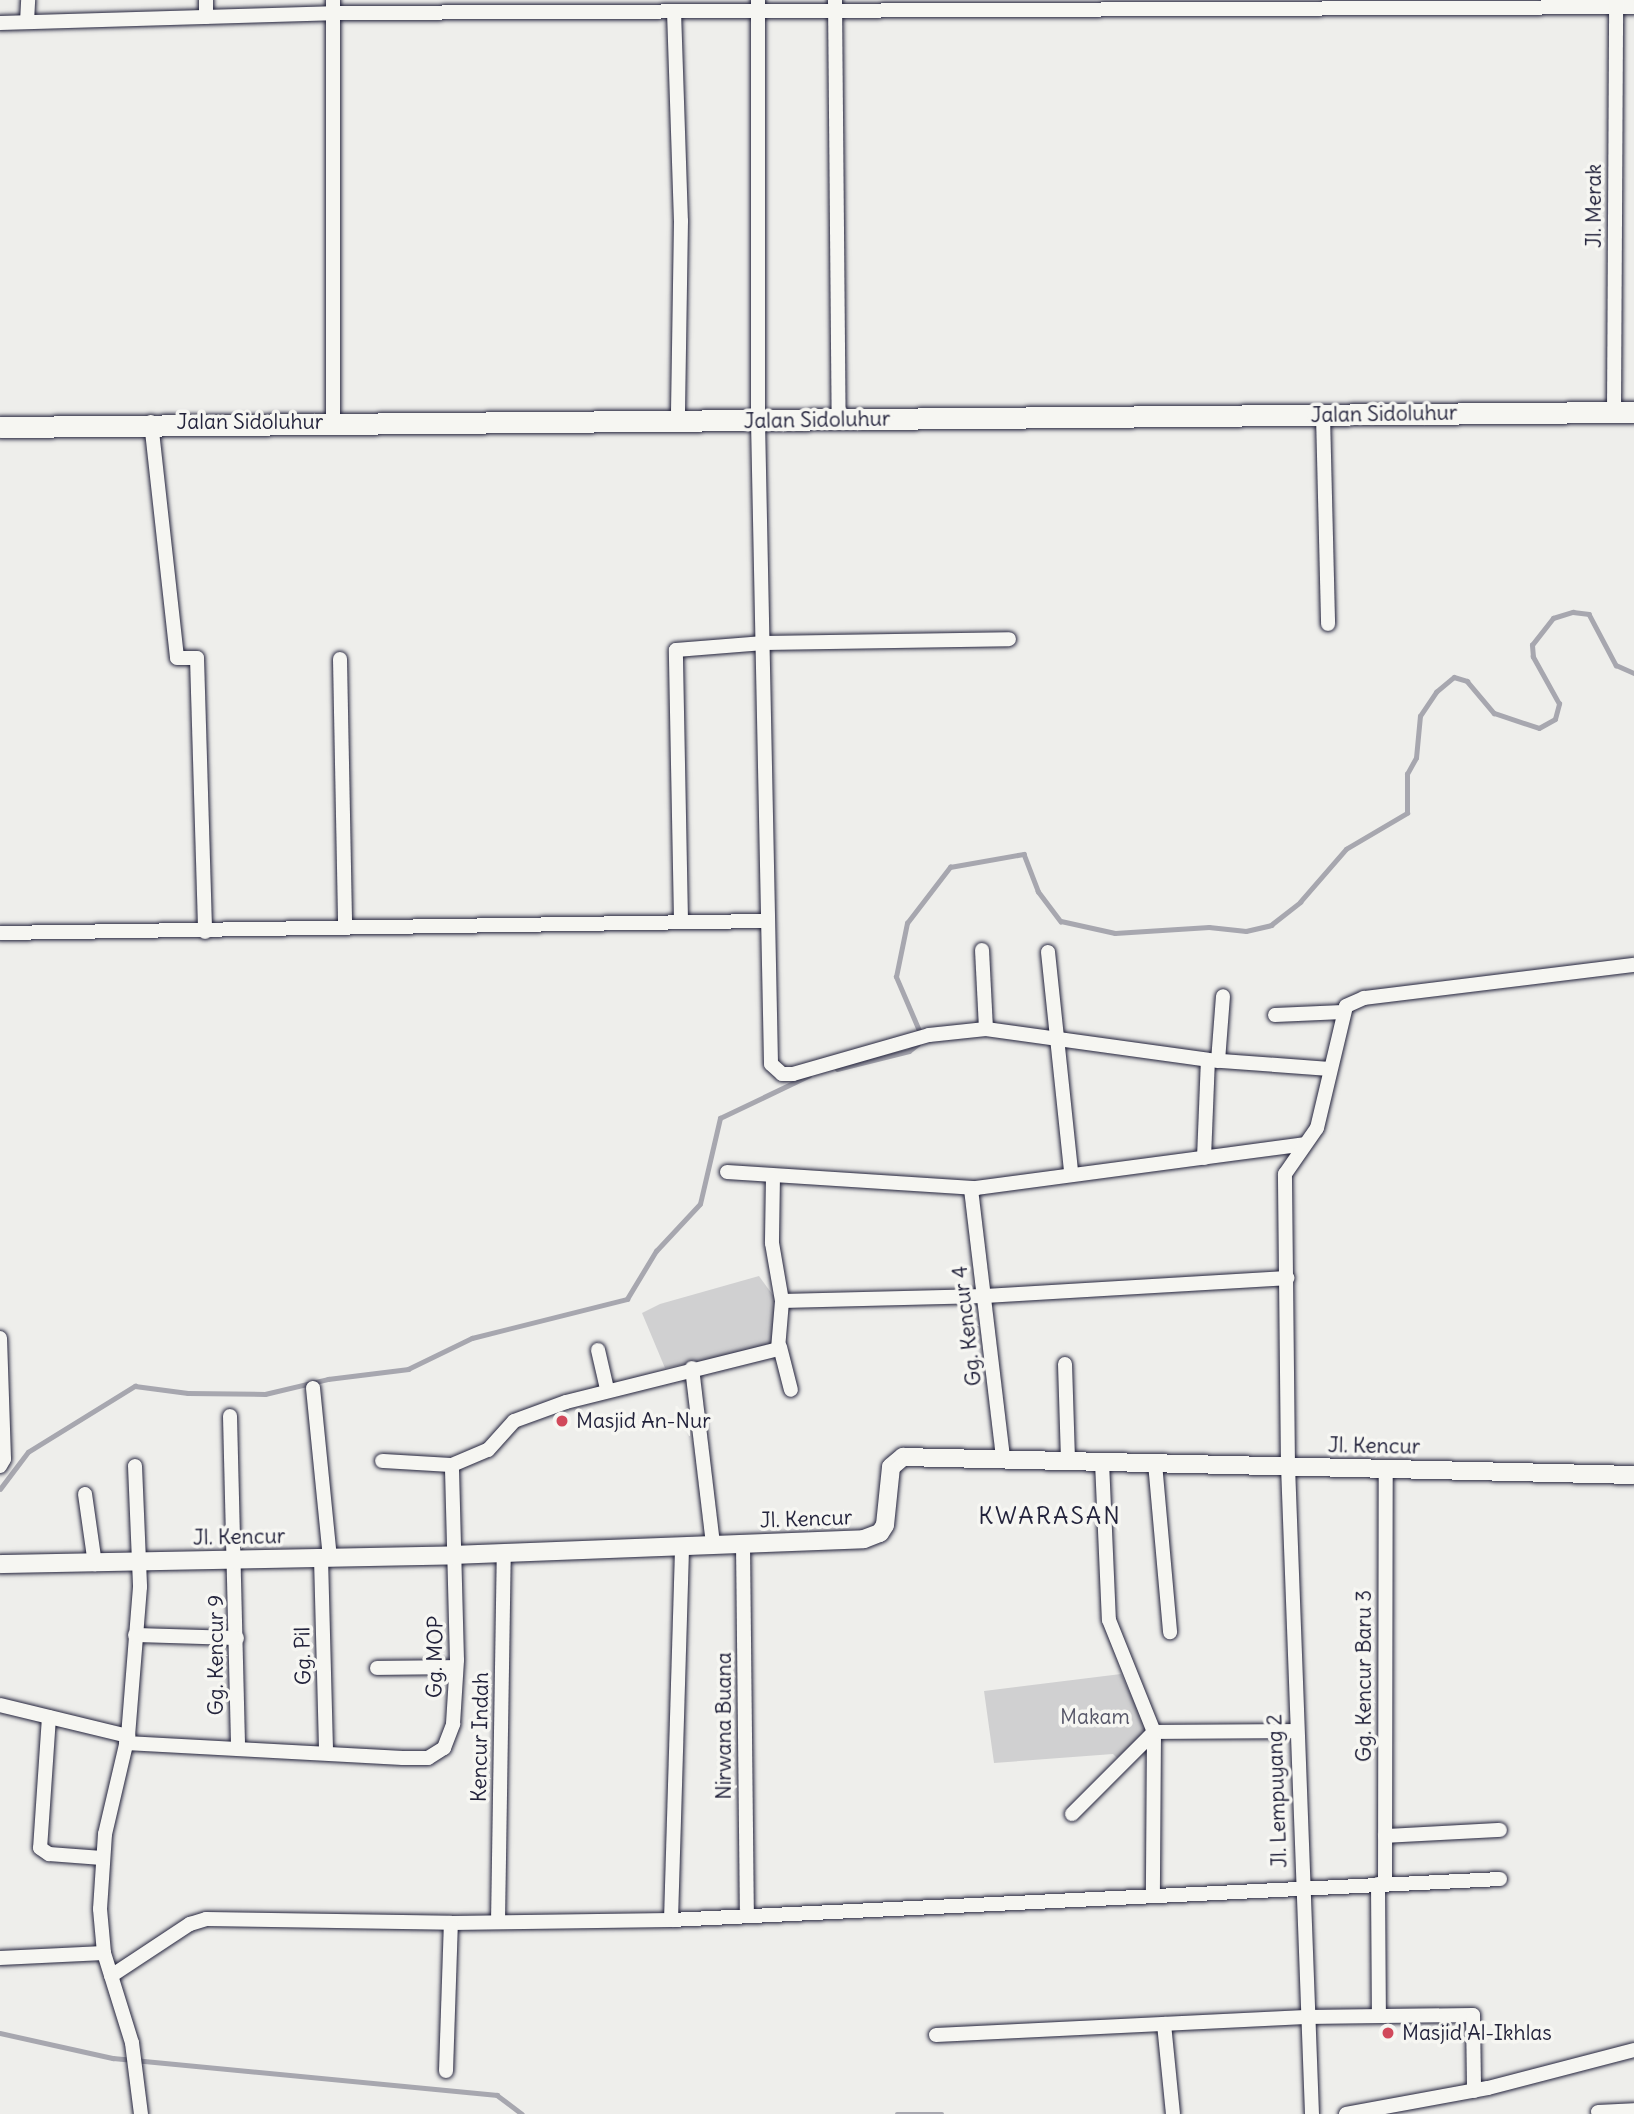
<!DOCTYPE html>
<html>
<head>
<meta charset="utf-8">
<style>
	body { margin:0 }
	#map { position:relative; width:1634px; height:2114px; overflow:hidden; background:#eeeeeb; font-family:Delius,sans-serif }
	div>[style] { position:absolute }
	.green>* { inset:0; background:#d0d0d1 }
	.stream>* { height:4.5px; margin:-2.25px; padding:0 2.25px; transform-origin:2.25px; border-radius:2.25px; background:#a7a7af }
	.roads { filter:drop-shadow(0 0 2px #22223b) drop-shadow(0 0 2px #22223b) }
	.minor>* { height:14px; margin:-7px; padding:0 7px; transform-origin:7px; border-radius:7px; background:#f6f6f2 }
	.tertiary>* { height:18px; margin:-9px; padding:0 9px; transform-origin:9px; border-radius:9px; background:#f6f6f2 }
	.secondary>* { height:21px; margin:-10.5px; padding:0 10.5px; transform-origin:10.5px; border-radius:10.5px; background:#f6f6f2 }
	.dots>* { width:19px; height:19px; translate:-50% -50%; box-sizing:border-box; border:4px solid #f6f6f2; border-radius:50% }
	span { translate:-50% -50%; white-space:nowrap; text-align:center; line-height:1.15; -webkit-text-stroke:7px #f6f6f2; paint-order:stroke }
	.street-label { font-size:21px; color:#22223b }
	.poi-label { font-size:21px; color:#22223b }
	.left { translate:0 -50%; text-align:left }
	.park-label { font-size:21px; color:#565668 }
	.quarter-label { font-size:24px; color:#22223b; letter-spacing:2px }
</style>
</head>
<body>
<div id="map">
	<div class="green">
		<div style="clip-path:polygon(759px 1276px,775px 1298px,774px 1346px,665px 1368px,642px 1313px,660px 1304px)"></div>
		<div style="clip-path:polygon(1121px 1674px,1147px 1730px,1117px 1758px,1113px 1754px,994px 1763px,984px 1691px)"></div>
	</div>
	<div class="stream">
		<div style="left:920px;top:1033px;width:61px;rotate:-113.2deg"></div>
		<div style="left:896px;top:977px;width:55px;rotate:-78.5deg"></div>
		<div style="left:907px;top:923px;width:71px;rotate:-52.5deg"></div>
		<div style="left:950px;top:867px;width:75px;rotate:-10deg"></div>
		<div style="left:1024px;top:854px;width:40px;rotate:69deg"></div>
		<div style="left:1038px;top:891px;width:38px;rotate:53deg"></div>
		<div style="left:1061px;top:921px;width:55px;rotate:12.5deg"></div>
		<div style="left:1115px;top:933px;width:94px;rotate:-3.7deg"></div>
		<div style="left:1209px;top:927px;width:37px;rotate:6deg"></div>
		<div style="left:1246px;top:931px;width:26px;rotate:-13deg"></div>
		<div style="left:1271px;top:925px;width:37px;rotate:-38deg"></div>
		<div style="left:1300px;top:902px;width:70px;rotate:-49deg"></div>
		<div style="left:1346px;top:849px;width:71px;rotate:-30.5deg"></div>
		<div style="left:1407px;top:813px;width:39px;rotate:-90deg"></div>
		<div style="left:1407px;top:774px;width:18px;rotate:-61deg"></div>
		<div style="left:1416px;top:758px;width:42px;rotate:-84.6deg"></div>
		<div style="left:1420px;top:716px;width:29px;rotate:-56deg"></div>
		<div style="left:1436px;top:692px;width:23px;rotate:-40deg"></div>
		<div style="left:1454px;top:677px;width:14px;rotate:17deg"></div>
		<div style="left:1467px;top:681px;width:42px;rotate:49.8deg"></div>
		<div style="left:1494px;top:713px;width:47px;rotate:18.4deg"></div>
		<div style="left:1539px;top:728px;width:18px;rotate:-29deg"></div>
		<div style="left:1555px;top:719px;width:16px;rotate:-75deg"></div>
		<div style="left:1559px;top:704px;width:54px;rotate:-119deg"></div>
		<div style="left:1533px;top:657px;width:12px;rotate:-95deg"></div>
		<div style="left:1532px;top:645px;width:34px;rotate:-52deg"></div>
		<div style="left:1553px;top:618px;width:21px;rotate:-17deg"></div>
		<div style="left:1573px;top:612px;width:16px;rotate:7deg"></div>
		<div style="left:1589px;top:614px;width:58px;rotate:62.1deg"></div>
		<div style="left:1616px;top:665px;width:20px;rotate:24deg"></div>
		<div style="left:837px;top:1069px;width:74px;rotate:-14deg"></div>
		<div style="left:909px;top:1051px;width:11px;rotate:-38deg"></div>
		<div style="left:0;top:1489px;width:46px;rotate:-52.9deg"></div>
		<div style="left:28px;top:1452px;width:126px;rotate:-31.7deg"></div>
		<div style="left:135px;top:1386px;width:53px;rotate:7.5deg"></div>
		<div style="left:188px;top:1393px;width:77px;rotate:0.7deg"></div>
		<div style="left:265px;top:1394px;width:65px;rotate:-13.4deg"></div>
		<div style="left:328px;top:1379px;width:81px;rotate:-7.1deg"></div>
		<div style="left:408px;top:1369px;width:71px;rotate:-25.8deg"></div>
		<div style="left:472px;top:1338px;width:160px;rotate:-14.1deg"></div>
		<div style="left:627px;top:1299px;width:56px;rotate:-58.9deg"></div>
		<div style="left:656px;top:1251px;width:64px;rotate:-46.9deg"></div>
		<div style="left:700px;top:1204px;width:88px;rotate:-76.9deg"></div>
		<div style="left:720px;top:1118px;width:98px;rotate:-25.5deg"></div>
		<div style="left:0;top:2033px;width:116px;rotate:12.5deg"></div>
		<div style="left:113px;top:2058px;width:386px;rotate:5.5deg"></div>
		<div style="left:497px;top:2095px;width:31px;rotate:37deg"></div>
		<div style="left:897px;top:2114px;width:45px"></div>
	</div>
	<div class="roads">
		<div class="minor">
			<div style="left:758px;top:0;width:421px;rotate:90deg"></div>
			<div style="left:758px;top:421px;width:643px;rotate:88.84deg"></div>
			<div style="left:771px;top:1064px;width:15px;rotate:42deg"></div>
			<div style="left:782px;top:1074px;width:11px"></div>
			<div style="left:793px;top:1074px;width:141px;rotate:-16deg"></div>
			<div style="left:929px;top:1035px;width:57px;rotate:-6deg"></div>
			<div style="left:986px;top:1029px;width:224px;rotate:7.9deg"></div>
			<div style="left:1208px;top:1060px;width:122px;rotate:4.2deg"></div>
			<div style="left:835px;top:0;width:419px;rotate:89.5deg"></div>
			<div style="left:674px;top:11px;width:210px;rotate:88.1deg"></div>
			<div style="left:681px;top:221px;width:200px;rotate:90.9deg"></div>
			<div style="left:206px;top:17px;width:17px;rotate:-90deg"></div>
			<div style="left:27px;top:22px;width:22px;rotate:-87deg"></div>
			<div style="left:0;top:23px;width:332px;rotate:-1.7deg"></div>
			<div style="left:332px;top:13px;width:1302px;rotate:-0.26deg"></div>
			<div style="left:1614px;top:412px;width:412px;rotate:-89.7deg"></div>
			<div style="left:1323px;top:415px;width:209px;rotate:88.6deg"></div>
			<div style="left:333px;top:421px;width:421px;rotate:-90deg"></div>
			<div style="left:151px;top:422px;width:237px;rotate:83.7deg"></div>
			<div style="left:177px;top:658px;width:20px"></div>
			<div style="left:197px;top:658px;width:274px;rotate:88.3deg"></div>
			<div style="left:340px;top:659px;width:268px;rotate:88.9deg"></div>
			<div style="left:681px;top:920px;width:270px;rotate:-91.1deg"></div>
			<div style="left:676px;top:650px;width:88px;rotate:-4.5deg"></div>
			<div style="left:764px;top:643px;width:245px;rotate:-0.9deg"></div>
			<div style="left:0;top:933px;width:766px;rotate:-0.9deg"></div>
			<div style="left:982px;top:950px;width:79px;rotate:87.1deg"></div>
			<div style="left:1048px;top:952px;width:221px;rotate:84deg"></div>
			<div style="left:1275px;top:1015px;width:68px;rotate:-2.5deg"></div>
			<div style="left:1218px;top:1061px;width:65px;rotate:-85.6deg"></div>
			<div style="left:1204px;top:1158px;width:98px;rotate:-87.7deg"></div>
			<div style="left:727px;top:1172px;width:250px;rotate:3.7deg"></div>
			<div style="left:976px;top:1188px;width:331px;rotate:-7.6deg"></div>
			<div style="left:773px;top:1176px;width:67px;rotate:90.9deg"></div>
			<div style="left:772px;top:1243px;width:59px;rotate:80.2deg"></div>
			<div style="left:971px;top:1189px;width:271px;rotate:83.2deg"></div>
			<div style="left:0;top:1338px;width:121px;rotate:88.1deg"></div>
			<div style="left:4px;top:1459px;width:8px;rotate:120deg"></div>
			<div style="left:780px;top:1347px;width:44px;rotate:75.7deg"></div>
			<div style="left:598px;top:1350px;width:40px;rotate:77deg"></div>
			<div style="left:1065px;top:1364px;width:97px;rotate:88.2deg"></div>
			<div style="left:692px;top:1368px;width:178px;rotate:83.2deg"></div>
			<div style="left:313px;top:1388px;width:171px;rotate:84.3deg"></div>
			<div style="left:230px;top:1416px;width:333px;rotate:88.6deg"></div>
			<div style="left:1102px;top:1462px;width:158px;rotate:87.5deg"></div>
			<div style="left:1109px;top:1620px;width:121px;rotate:68.1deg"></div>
			<div style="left:1154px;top:1732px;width:161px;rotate:90.4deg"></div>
			<div style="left:1155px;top:1463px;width:170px;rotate:84.9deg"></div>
			<div style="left:452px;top:1465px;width:39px;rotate:-23deg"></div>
			<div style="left:488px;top:1450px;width:39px;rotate:-48deg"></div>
			<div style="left:514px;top:1421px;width:55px;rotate:-20.1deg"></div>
			<div style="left:566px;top:1402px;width:219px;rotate:-14deg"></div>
			<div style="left:778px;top:1349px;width:48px;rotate:-85.2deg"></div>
			<div style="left:782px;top:1301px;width:203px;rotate:-1.4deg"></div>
			<div style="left:985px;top:1296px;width:303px;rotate:-3.4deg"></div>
			<div style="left:135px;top:1466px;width:121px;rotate:87.6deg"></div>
			<div style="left:140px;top:1587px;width:149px;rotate:94.6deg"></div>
			<div style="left:128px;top:1736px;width:101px;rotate:103.2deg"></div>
			<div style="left:105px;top:1834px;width:75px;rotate:93.8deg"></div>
			<div style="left:100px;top:1909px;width:44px;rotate:84.8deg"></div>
			<div style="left:104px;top:1953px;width:94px;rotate:72.7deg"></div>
			<div style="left:132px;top:2043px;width:72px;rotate:82.8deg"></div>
			<div style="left:85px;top:1494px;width:71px;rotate:81.9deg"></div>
			<div style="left:743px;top:1544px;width:365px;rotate:89.4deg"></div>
			<div style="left:321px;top:1558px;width:195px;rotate:88.5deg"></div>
			<div style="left:135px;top:1635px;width:102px;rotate:1.7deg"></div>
			<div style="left:377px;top:1668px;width:79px;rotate:-0.7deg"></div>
			<div style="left:0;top:1705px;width:132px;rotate:13.6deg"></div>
			<div style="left:49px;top:1717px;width:131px;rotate:93.9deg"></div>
			<div style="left:40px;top:1848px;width:11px;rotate:34deg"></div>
			<div style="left:49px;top:1854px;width:53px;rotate:4.3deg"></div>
			<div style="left:1154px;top:1732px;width:142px;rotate:-0.4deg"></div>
			<div style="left:126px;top:1743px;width:277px;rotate:3.1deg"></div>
			<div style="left:403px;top:1758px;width:25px"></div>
			<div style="left:428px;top:1758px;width:19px;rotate:-32deg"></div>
			<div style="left:444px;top:1748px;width:26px;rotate:-69deg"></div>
			<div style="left:453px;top:1724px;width:64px;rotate:-86.4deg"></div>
			<div style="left:457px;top:1660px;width:195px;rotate:-91.5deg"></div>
			<div style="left:452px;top:1465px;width:70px;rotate:-176.7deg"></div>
			<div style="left:1072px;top:1814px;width:116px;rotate:-45deg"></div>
			<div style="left:1385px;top:1836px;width:115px;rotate:-3deg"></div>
			<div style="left:1378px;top:1884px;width:132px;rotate:89.6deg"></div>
			<div style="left:1385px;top:1884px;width:416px;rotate:-89.9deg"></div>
			<div style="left:671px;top:1920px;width:374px;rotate:-88.3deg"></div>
			<div style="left:498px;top:1922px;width:369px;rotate:-89.1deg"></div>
			<div style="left:0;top:1958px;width:104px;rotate:-2.8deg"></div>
			<div style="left:111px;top:1976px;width:95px;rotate:-33.4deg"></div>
			<div style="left:190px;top:1924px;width:17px;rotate:-17deg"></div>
			<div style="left:206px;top:1919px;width:245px;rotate:0.9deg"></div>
			<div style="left:451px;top:1923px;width:220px;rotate:-0.8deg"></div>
			<div style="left:671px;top:1920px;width:830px;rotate:-2.83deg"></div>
			<div style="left:1164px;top:2024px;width:90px;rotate:84.3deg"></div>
			<div style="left:936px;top:2035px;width:370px;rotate:-2.8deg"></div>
			<div style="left:1306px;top:2017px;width:167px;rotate:-0.7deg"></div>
			<div style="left:1473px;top:2015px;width:76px;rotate:89.2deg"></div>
			<div style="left:446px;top:2071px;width:148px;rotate:-88.1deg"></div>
			<div style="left:1598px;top:2112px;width:36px;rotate:-3deg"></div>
			<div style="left:1312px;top:2114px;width:647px;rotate:-92.12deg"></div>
			<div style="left:1288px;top:1467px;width:293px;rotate:-90.6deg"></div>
			<div style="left:1285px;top:1174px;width:56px;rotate:-55.2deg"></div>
			<div style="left:1317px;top:1128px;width:125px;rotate:-76.6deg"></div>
			<div style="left:1346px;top:1006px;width:20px;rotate:-24deg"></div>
			<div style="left:1364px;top:998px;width:272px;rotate:-7deg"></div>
			<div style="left:1346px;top:2114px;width:144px;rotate:-10.4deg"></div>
			<div style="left:1488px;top:2088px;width:151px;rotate:-14.6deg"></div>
		</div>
		<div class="tertiary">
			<div style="left:0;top:1564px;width:452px;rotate:-1.1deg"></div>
			<div style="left:452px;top:1555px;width:412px;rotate:-2.2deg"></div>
			<div style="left:864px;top:1539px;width:17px;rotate:-21deg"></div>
			<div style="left:880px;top:1533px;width:9px;rotate:-58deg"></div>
			<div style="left:885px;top:1525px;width:58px;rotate:-84.1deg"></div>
			<div style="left:891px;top:1467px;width:16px;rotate:-40deg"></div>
			<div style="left:903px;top:1457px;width:731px;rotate:1.41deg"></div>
		</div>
		<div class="secondary">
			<div style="left:0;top:427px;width:1634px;rotate:-0.53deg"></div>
		</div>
	</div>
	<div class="dots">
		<div style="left:562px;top:1421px;background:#d1495b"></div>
		<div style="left:1388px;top:2033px;background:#d1495b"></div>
	</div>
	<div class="street-label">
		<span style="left:1594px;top:206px;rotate:-90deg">Jl. Merak</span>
		<span style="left:1384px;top:414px;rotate:-1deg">Jalan Sidoluhur</span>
		<span style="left:817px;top:420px;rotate:-1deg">Jalan Sidoluhur</span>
		<span style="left:250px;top:422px">Jalan Sidoluhur</span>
		<span style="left:967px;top:1326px;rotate:-97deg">Gg. Kencur 4</span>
		<span style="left:1374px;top:1446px;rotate:1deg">Jl. Kencur</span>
		<span style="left:806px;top:1519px;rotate:-2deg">Jl. Kencur</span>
		<span style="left:239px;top:1537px;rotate:-1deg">Jl. Kencur</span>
		<span style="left:216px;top:1655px;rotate:-90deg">Gg. Kencur 9</span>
		<span style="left:303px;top:1656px;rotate:-91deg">Gg. Pil</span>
		<span style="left:435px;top:1657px;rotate:-89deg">Gg. MOP</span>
		<span style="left:1364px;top:1676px;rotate:-90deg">Gg. Kencur Baru 3</span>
		<span style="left:724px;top:1726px;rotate:-90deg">Nirwana Buana</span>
		<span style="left:480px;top:1737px;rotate:-89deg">Kencur Indah</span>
		<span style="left:1277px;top:1791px;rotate:-92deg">Jl. Lempuyang 2</span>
	</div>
	<div class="poi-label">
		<span class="left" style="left:576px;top:1421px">Masjid An-Nur</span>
		<span class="left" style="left:1402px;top:2033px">Masjid Al-Ikhlas</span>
	</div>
	<div class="park-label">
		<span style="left:1095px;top:1717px">Makam</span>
	</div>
	<div class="quarter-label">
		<span style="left:1050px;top:1516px">KWARASAN</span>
	</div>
</div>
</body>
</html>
